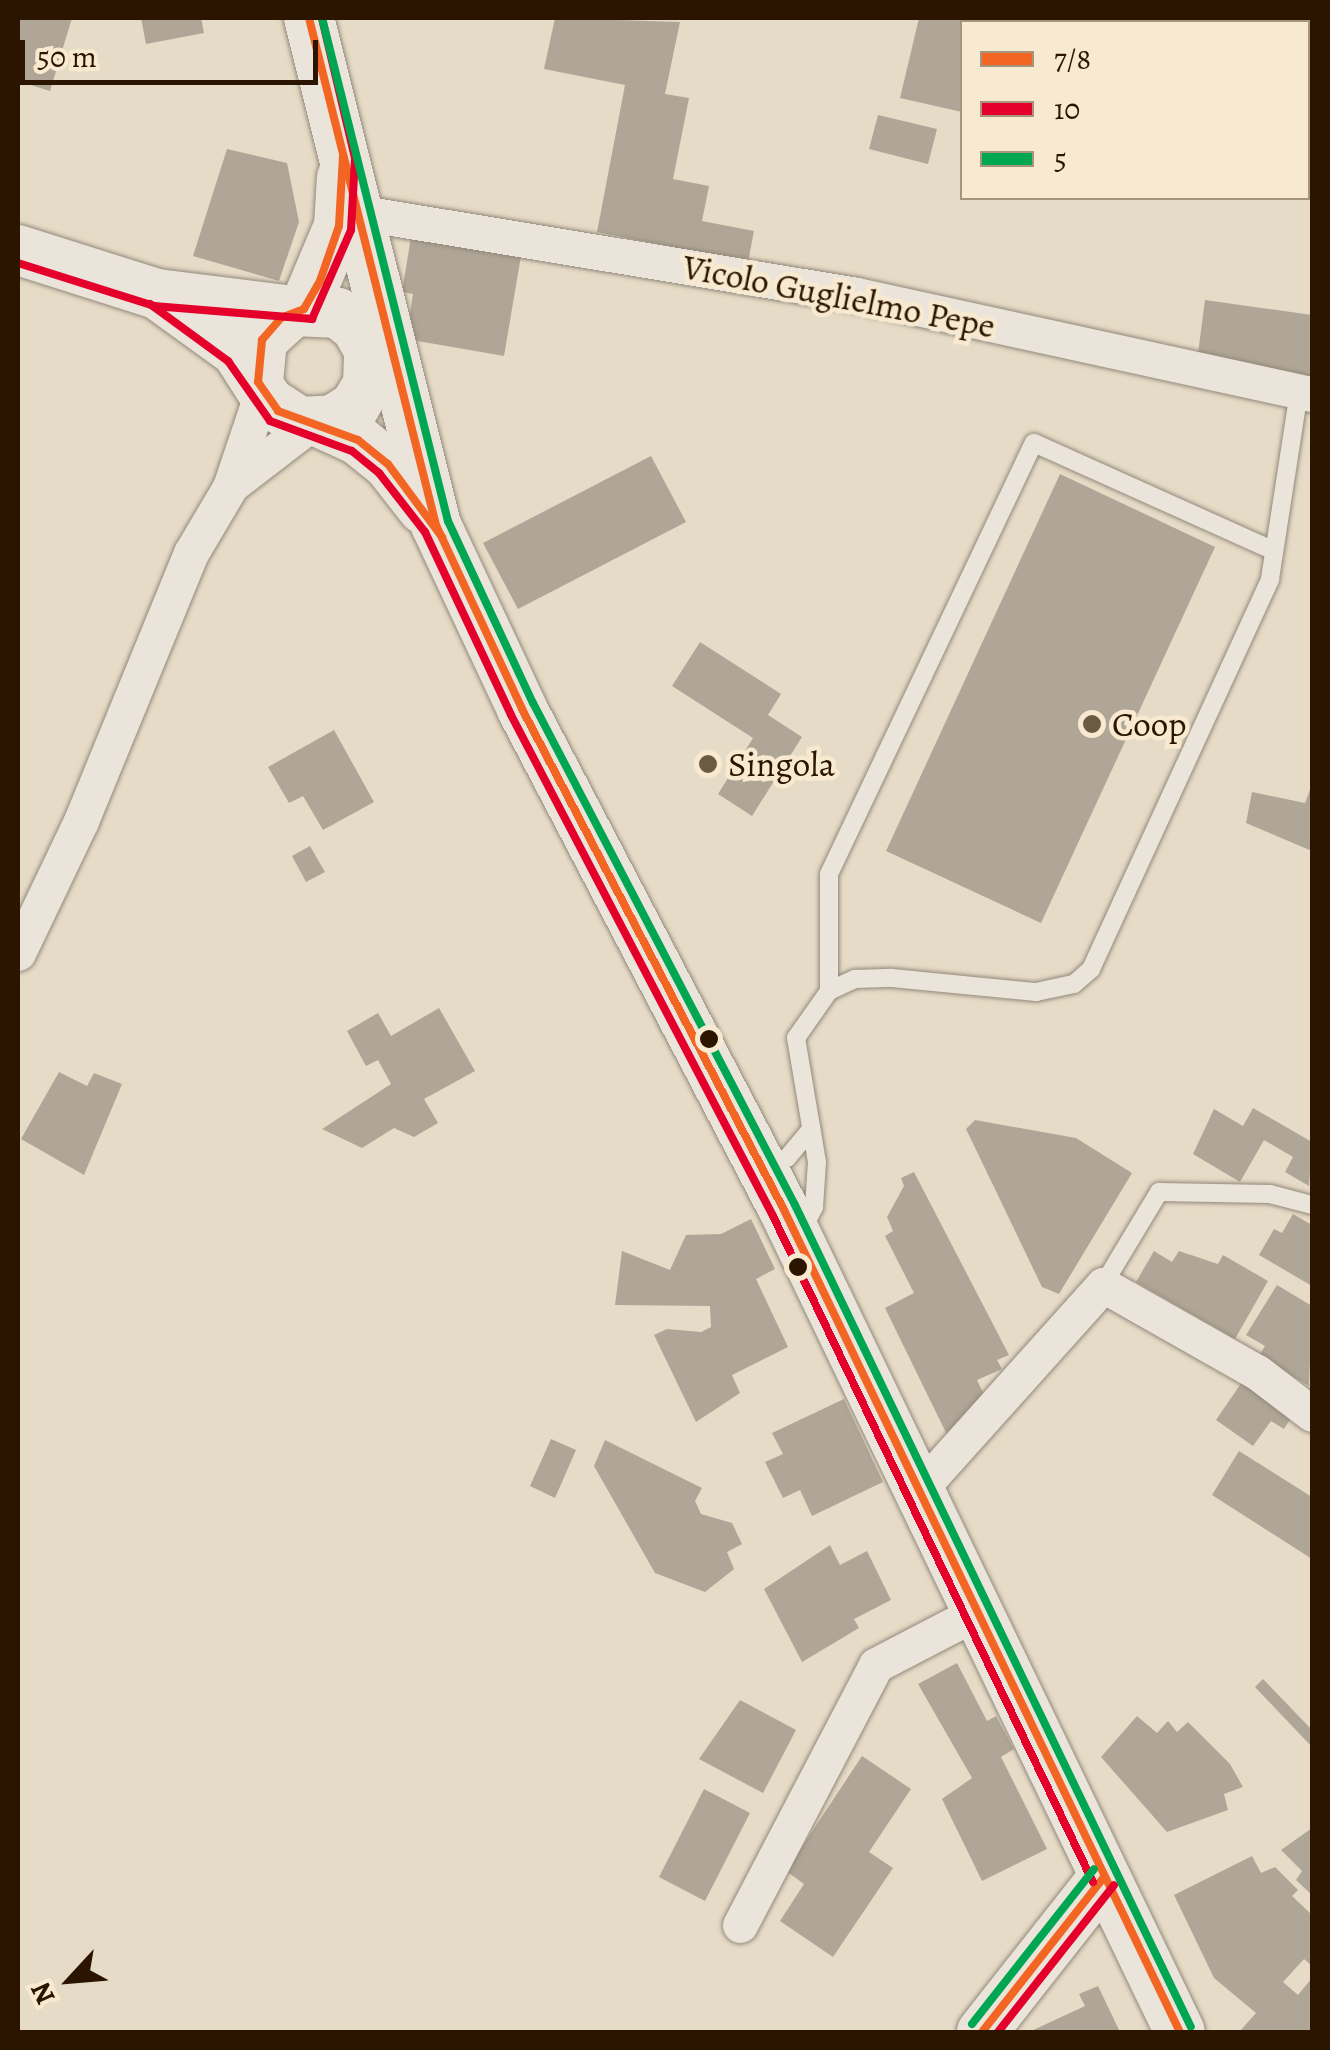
<!DOCTYPE html>
<html>
<head>
<meta charset="utf-8">
<style>
	body { margin:0 }
	#map { position:relative; width:1330px; height:2050px; overflow:hidden; background:#e6dbc6; font-family:Alegreya,serif }
	div>[style] { position:absolute }
	.building>* { inset:0; background:#b0a697 }
	.roads { filter:drop-shadow(0 0 2px #92897b) drop-shadow(0 0 2px #92897b) }
	.lane>* { height:18px; margin:-9px; padding:0 9px; transform-origin:9px; border-radius:9px; background:#eae4da }
	.street>* { height:35px; margin:-17.5px; padding:0 17.5px; transform-origin:17.5px; border-radius:17.5px; background:#eae4da }
	.secondary>* { height:50px; margin:-25px; padding:0 25px; transform-origin:25px; border-radius:25px; background:#eae4da }
	.bus-1>* { height:8px; margin:-4px; padding:0 4px; transform-origin:4px; border-radius:4px; background:#f26522 }
	.bus-2>* { height:8px; margin:-4px; padding:0 4px; transform-origin:4px; border-radius:4px; background:#e4002b }
	.bus-3>* { height:8px; margin:-4px; padding:0 4px; transform-origin:4px; border-radius:4px; background:#00a651 }
	.dots>* { width:28px; height:28px; translate:-50% -50%; box-sizing:border-box; border:5px solid #f8ead1; border-radius:50% }
	span { translate:-50% -50%; white-space:nowrap; text-align:center; line-height:1.15; -webkit-text-stroke:9px #f8ead1; paint-order:stroke }
	.street-label { font-size:35px; color:#2b1400 }
	.poi-label { font-size:35px; color:#2b1400 }
	.left { translate:0 -50%; text-align:left }
	.frame { position:absolute; inset:0; border:20px solid #2b1400; pointer-events:none }
	.legend { position:absolute; left:960px; top:20px; width:350px; height:180px; box-sizing:border-box; background:#f8ead1; border:2px solid #a6947d; margin:0; padding:12px 18px; list-style:none; font-size:30px; color:#2b1400 }
	.legend li { display:flex; align-items:center; gap:20px; height:50px }
	.legend b { width:50px; border:2px solid #a6947d }
	.north { position:absolute; left:20px; top:1930px; width:100px; height:100px; -webkit-text-stroke:8px #f8ead1; paint-order:stroke; rotate:244deg; font-size:28px; font-weight:700; line-height:40px; text-align:center; color:#2b1400 }
	.north::after { content:''; display:block; margin:auto; width:35px; height:45px; background:#2b1400; clip-path:polygon(50% 0,100% 100%,50% 72%,0 100%) }
	.scale { position:absolute; left:20px; top:40px; width:298px; height:45px; box-sizing:border-box; border:5px solid #2b1400; border-top:0; padding-left:12px; font-size:30px; line-height:35px; white-space:nowrap; color:#2b1400; -webkit-text-stroke:8px #f8ead1; paint-order:stroke }
</style>
</head>
<body>
<div id="map">
	<div class="building">
		<div style="clip-path:polygon(18px 18px,72px 18px,50px 91px,18px 81px)"></div>
		<div style="clip-path:polygon(141px 18px,201px 18px,204px 33px,146px 44px)"></div>
		<div style="clip-path:polygon(555px 18px,680px 22px,665px 94px,689px 98px,673px 179px,709px 186px,702px 221px,754px 231px,748px 262px,597px 232px,625px 85px,544px 69px)"></div>
		<div style="clip-path:polygon(919px 18px,1009px 18px,962px 22px,962px 112px,900px 98px)"></div>
		<div style="clip-path:polygon(1100px 18px,1133px 18px,1132px 22px)"></div>
		<div style="clip-path:polygon(878px 115px,937px 129px,928px 164px,869px 149px)"></div>
		<div style="clip-path:polygon(227px 149px,287px 163px,299px 222px,279px 281px,193px 256px)"></div>
		<div style="clip-path:polygon(412px 231px,522px 250px,504px 356px,406px 339px,413px 294px,402px 292px)"></div>
		<div style="clip-path:polygon(1205px 300px,1312px 315px,1312px 378px,1197px 361px)"></div>
		<div style="clip-path:polygon(651px 456px,686px 522px,518px 609px,483px 543px)"></div>
		<div style="clip-path:polygon(1060px 474px,1215px 547px,1041px 923px,886px 851px)"></div>
		<div style="clip-path:polygon(700px 642px,781px 694px,768px 715px,802px 737px,752px 816px,718px 794px,753px 738px,672px 686px)"></div>
		<div style="clip-path:polygon(334px 730px,374px 802px,323px 830px,303px 796px,289px 803px,268px 767px)"></div>
		<div style="clip-path:polygon(1312px 784px,1312px 851px,1246px 823px,1252px 792px,1305px 803px)"></div>
		<div style="clip-path:polygon(310px 846px,325px 872px,306px 882px,292px 856px)"></div>
		<div style="clip-path:polygon(439px 1008px,475px 1071px,424px 1099px,438px 1123px,414px 1137px,394px 1128px,362px 1148px,322px 1129px,391px 1084px,378px 1060px,366px 1066px,347px 1031px,378px 1013px,391px 1036px)"></div>
		<div style="clip-path:polygon(59px 1072px,87px 1086px,94px 1073px,122px 1084px,84px 1175px,21px 1139px)"></div>
		<div style="clip-path:polygon(1253px 1108px,1312px 1142px,1309px 1186px,1285px 1172px,1293px 1157px,1264px 1140px,1240px 1182px,1193px 1154px,1214px 1109px,1243px 1126px)"></div>
		<div style="clip-path:polygon(975px 1120px,1076px 1138px,1132px 1173px,1059px 1294px,1042px 1287px,966px 1129px)"></div>
		<div style="clip-path:polygon(914px 1172px,1009px 1355px,997px 1360px,1002px 1369px,977px 1380px,988px 1403px,951px 1443px,885px 1308px,914px 1293px,885px 1236px,893px 1231px,887px 1217px,904px 1186px,901px 1178px)"></div>
		<div style="clip-path:polygon(1293px 1214px,1312px 1225px,1312px 1286px,1259px 1255px,1274px 1229px,1282px 1233px)"></div>
		<div style="clip-path:polygon(751px 1219px,775px 1269px,756px 1279px,788px 1347px,732px 1375px,740px 1393px,696px 1422px,654px 1335px,667px 1329px,701px 1332px,711px 1327px,710px 1306px,615px 1305px,622px 1251px,670px 1270px,686px 1235px,721px 1234px)"></div>
		<div style="clip-path:polygon(1154px 1251px,1172px 1262px,1179px 1251px,1218px 1264px,1223px 1255px,1268px 1281px,1235px 1339px,1136px 1282px)"></div>
		<div style="clip-path:polygon(1277px 1285px,1312px 1306px,1309px 1386px,1259px 1356px,1265px 1346px,1246px 1335px)"></div>
		<div style="clip-path:polygon(1244px 1379px,1294px 1413px,1284px 1429px,1271px 1421px,1253px 1446px,1216px 1420px)"></div>
		<div style="clip-path:polygon(844px 1399px,883px 1482px,812px 1516px,800px 1490px,783px 1498px,765px 1462px,783px 1454px,772px 1433px)"></div>
		<div style="clip-path:polygon(551px 1439px,576px 1450px,555px 1498px,530px 1486px)"></div>
		<div style="clip-path:polygon(605px 1440px,702px 1488px,695px 1501px,701px 1514px,732px 1523px,742px 1544px,727px 1552px,734px 1569px,705px 1592px,655px 1573px,594px 1466px)"></div>
		<div style="clip-path:polygon(1239px 1451px,1312px 1497px,1312px 1559px,1212px 1495px)"></div>
		<div style="clip-path:polygon(830px 1545px,840px 1565px,867px 1551px,891px 1600px,854px 1619px,859px 1628px,802px 1662px,764px 1589px)"></div>
		<div style="clip-path:polygon(957px 1663px,987px 1721px,996px 1716px,1014px 1749px,1001px 1757px,1047px 1849px,982px 1881px,942px 1799px,972px 1778px,918px 1684px)"></div>
		<div style="clip-path:polygon(1263px 1679px,1312px 1730px,1312px 1747px,1255px 1687px)"></div>
		<div style="clip-path:polygon(740px 1700px,796px 1730px,763px 1793px,699px 1759px)"></div>
		<div style="clip-path:polygon(1137px 1716px,1157px 1733px,1168px 1721px,1177px 1732px,1188px 1722px,1230px 1764px,1243px 1787px,1224px 1794px,1228px 1810px,1167px 1832px,1101px 1757px)"></div>
		<div style="clip-path:polygon(862px 1756px,911px 1789px,869px 1852px,893px 1868px,833px 1957px,780px 1921px,804px 1884px,786px 1871px)"></div>
		<div style="clip-path:polygon(704px 1789px,750px 1813px,705px 1901px,659px 1877px)"></div>
		<div style="clip-path:polygon(1312px 1828px,1312px 1895px,1296px 1880px,1302px 1871px,1281px 1850px)"></div>
		<div style="clip-path:polygon(1252px 1856px,1261px 1873px,1275px 1867px,1298px 1890px,1292px 1896px,1312px 1915px,1312px 1966px,1304px 1959px,1283px 1982px,1298px 1995px,1312px 1978px,1312px 2032px,1241px 2030px,1256px 2013px,1214px 1978px,1174px 1895px)"></div>
		<div style="clip-path:polygon(1098px 1986px,1120px 2032px,1029px 2032px,1085px 2006px,1079px 1994px)"></div>
	</div>
	<div class="roads">
		<div class="lane">
			<div style="left:829px;top:991px;width:117px;rotate:-90deg"></div>
			<div style="left:829px;top:874px;width:477px;rotate:-64.6deg"></div>
			<div style="left:1034px;top:443px;width:263px;rotate:24.2deg"></div>
			<div style="left:767px;top:1166px;width:22px;rotate:-22deg"></div>
			<div style="left:787px;top:1158px;width:38px;rotate:-50deg"></div>
			<div style="left:803px;top:1228px;width:24px;rotate:-62deg"></div>
			<div style="left:814px;top:1207px;width:45px;rotate:-86.2deg"></div>
			<div style="left:817px;top:1162px;width:126px;rotate:-99.6deg"></div>
			<div style="left:796px;top:1038px;width:57px;rotate:-54.9deg"></div>
			<div style="left:829px;top:991px;width:29px;rotate:-25deg"></div>
			<div style="left:855px;top:979px;width:37px;rotate:-2deg"></div>
			<div style="left:892px;top:978px;width:145px;rotate:5.6deg"></div>
			<div style="left:1036px;top:992px;width:39px;rotate:-12deg"></div>
			<div style="left:1074px;top:984px;width:23px;rotate:-41deg"></div>
			<div style="left:1091px;top:969px;width:429px;rotate:-65.3deg"></div>
			<div style="left:1270px;top:579px;width:190px;rotate:-81.2deg"></div>
			<div style="left:1103px;top:1285px;width:109px;rotate:-58.9deg"></div>
			<div style="left:1159px;top:1192px;width:111px;rotate:1deg"></div>
			<div style="left:1270px;top:1194px;width:43px;rotate:14.7deg"></div>
		</div>
		<div class="street">
			<div style="left:362px;top:213px;width:502px;rotate:9.41deg"></div>
			<div style="left:857px;top:295px;width:466px;rotate:12.3deg"></div>
			<div style="left:234px;top:483px;width:98px;rotate:-37.6deg"></div>
			<div style="left:18px;top:953px;width:146px;rotate:-64.5deg"></div>
			<div style="left:81px;top:821px;width:290px;rotate:-67.7deg"></div>
			<div style="left:191px;top:553px;width:77px;rotate:-59.4deg"></div>
			<div style="left:230px;top:487px;width:100px;rotate:-71.4deg"></div>
			<div style="left:920px;top:1489px;width:274px;rotate:-48.1deg"></div>
			<div style="left:1103px;top:1285px;width:177px;rotate:29.5deg"></div>
			<div style="left:1257px;top:1372px;width:69px;rotate:37.4deg"></div>
			<div style="left:740px;top:1925px;width:293px;rotate:-62.4deg"></div>
			<div style="left:876px;top:1665px;width:115px;rotate:-27.5deg"></div>
		</div>
		<div class="secondary">
			<div style="left:309px;top:18px;width:523px;rotate:75.94deg"></div>
			<div style="left:436px;top:525px;width:203px;rotate:64.9deg"></div>
			<div style="left:522px;top:709px;width:565px;rotate:62.39deg"></div>
			<div style="left:784px;top:1210px;width:912px;rotate:64.28deg"></div>
			<div style="left:18px;top:250px;width:146px;rotate:17.6deg"></div>
			<div style="left:157px;top:294px;width:138px;rotate:7.1deg"></div>
			<div style="left:157px;top:294px;width:99px;rotate:35.9deg"></div>
			<div style="left:237px;top:352px;width:59px;rotate:57.4deg"></div>
			<div style="left:269px;top:402px;width:37px;rotate:33deg"></div>
			<div style="left:300px;top:422px;width:33px;rotate:-3deg"></div>
			<div style="left:333px;top:420px;width:26px;rotate:-32deg"></div>
			<div style="left:355px;top:406px;width:26px;rotate:-59deg"></div>
			<div style="left:368px;top:384px;width:34px;rotate:-88deg"></div>
			<div style="left:369px;top:350px;width:26px;rotate:-119deg"></div>
			<div style="left:356px;top:327px;width:23px;rotate:-142deg"></div>
			<div style="left:338px;top:313px;width:44px;rotate:-177.4deg"></div>
			<div style="left:294px;top:311px;width:43px;rotate:137.8deg"></div>
			<div style="left:262px;top:340px;width:42px;rotate:95.4deg"></div>
			<div style="left:304px;top:309px;width:90px;rotate:-67.1deg"></div>
			<div style="left:339px;top:226px;width:49px;rotate:-86.5deg"></div>
			<div style="left:321px;top:423px;width:41px;rotate:24.7deg"></div>
			<div style="left:358px;top:440px;width:38px;rotate:39deg"></div>
			<div style="left:388px;top:464px;width:57px;rotate:52.1deg"></div>
			<div style="left:982px;top:2032px;width:197px;rotate:-51.8deg"></div>
		</div>
	</div>
	<div class="bus-1">
		<div style="left:309px;top:18px;width:523px;rotate:75.94deg"></div>
		<div style="left:436px;top:525px;width:203px;rotate:64.9deg"></div>
		<div style="left:522px;top:709px;width:565px;rotate:62.39deg"></div>
		<div style="left:784px;top:1210px;width:912px;rotate:64.28deg"></div>
		<div style="left:343px;top:156px;width:70px;rotate:93.3deg"></div>
		<div style="left:339px;top:226px;width:58px;rotate:109.1deg"></div>
		<div style="left:320px;top:281px;width:32px;rotate:120deg"></div>
		<div style="left:304px;top:309px;width:25px;rotate:159deg"></div>
		<div style="left:281px;top:318px;width:29px;rotate:131deg"></div>
		<div style="left:262px;top:340px;width:42px;rotate:95.4deg"></div>
		<div style="left:258px;top:382px;width:35px;rotate:55deg"></div>
		<div style="left:278px;top:411px;width:85px;rotate:19.9deg"></div>
		<div style="left:358px;top:440px;width:38px;rotate:39deg"></div>
		<div style="left:388px;top:464px;width:91px;rotate:53.5deg"></div>
		<div style="left:982px;top:2032px;width:197px;rotate:-51.8deg"></div>
	</div>
	<div class="bus-2">
		<div style="left:18px;top:263px;width:143px;rotate:17.5deg"></div>
		<div style="left:154px;top:306px;width:159px;rotate:4.7deg"></div>
		<div style="left:312px;top:319px;width:97px;rotate:-66.3deg"></div>
		<div style="left:351px;top:230px;width:72px;rotate:-86.8deg"></div>
		<div style="left:355px;top:158px;width:144px;rotate:-103.3deg"></div>
		<div style="left:150px;top:304px;width:97px;rotate:36.2deg"></div>
		<div style="left:228px;top:361px;width:73px;rotate:55deg"></div>
		<div style="left:270px;top:421px;width:87px;rotate:20.1deg"></div>
		<div style="left:352px;top:451px;width:35px;rotate:39deg"></div>
		<div style="left:379px;top:473px;width:75px;rotate:52.1deg"></div>
		<div style="left:425px;top:532px;width:202px;rotate:64.8deg"></div>
		<div style="left:511px;top:715px;width:565px;rotate:62.39deg"></div>
		<div style="left:773px;top:1216px;width:739px;rotate:64.34deg"></div>
		<div style="left:998px;top:2032px;width:187px;rotate:-51.7deg"></div>
	</div>
	<div class="bus-3">
		<div style="left:322px;top:18px;width:519px;rotate:75.94deg"></div>
		<div style="left:448px;top:521px;width:201px;rotate:65deg"></div>
		<div style="left:533px;top:703px;width:566px;rotate:62.44deg"></div>
		<div style="left:795px;top:1205px;width:912px;rotate:64.28deg"></div>
		<div style="left:972px;top:2024px;width:197px;rotate:-51.8deg"></div>
	</div>
	<div class="dots">
		<div style="left:1092px;top:724px;background:#6c5a45"></div>
		<div style="left:708px;top:764px;background:#6c5a45"></div>
		<div style="left:709px;top:1039px;background:#2b1400"></div>
		<div style="left:798px;top:1267px;background:#2b1400"></div>
	</div>
	<div class="street-label">
		<span style="left:839px;top:296px;rotate:11deg">Vicolo Guglielmo Pepe</span>
	</div>
	<div class="poi-label">
		<span class="left" style="left:1112px;top:724px">Coop</span>
		<span class="left" style="left:728px;top:764px">Singola</span>
	</div>
	<div class="frame"></div>
	<ul class="legend">
	<li><b style="height:12px;background:#f26522"></b>7/8</li>
	<li><b style="height:12px;background:#e4002b"></b>10</li>
	<li><b style="height:12px;background:#00a651"></b>5</li>
	</ul>
	<div class="north">N</div>
	<div class="scale">50 m</div>
</div>
</body>
</html>
